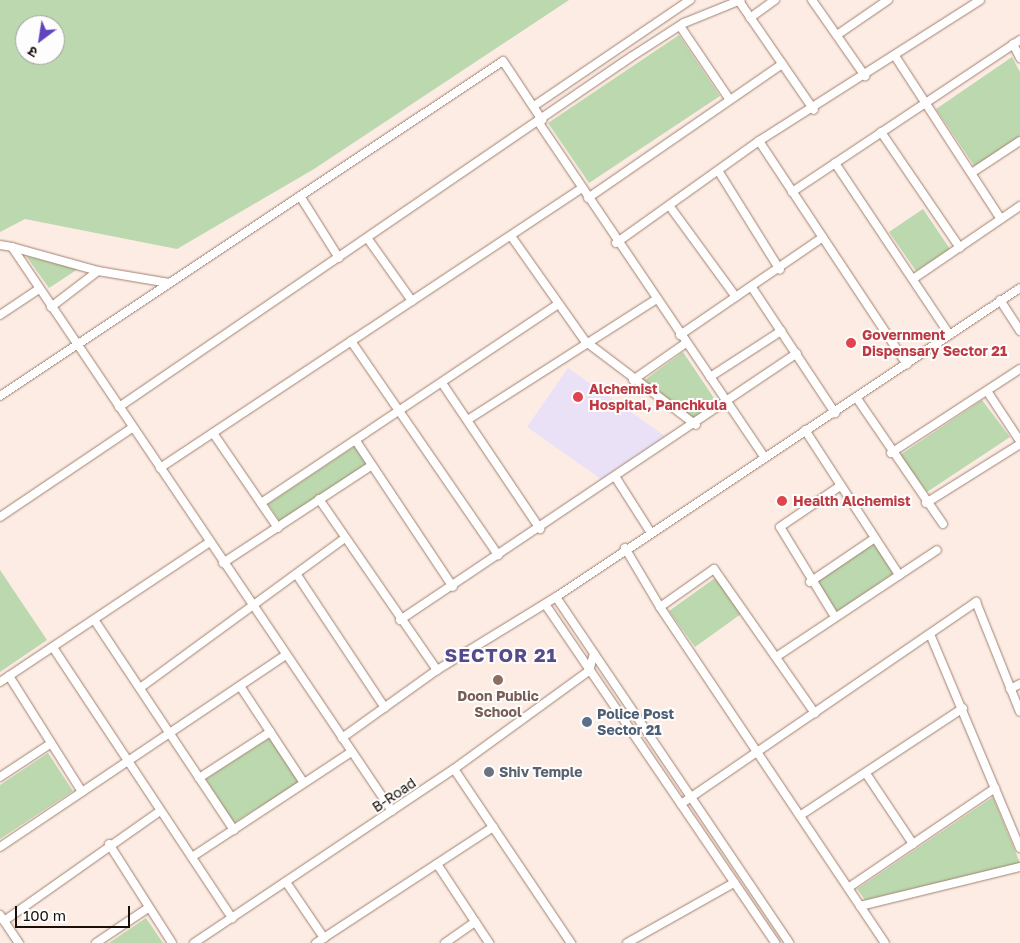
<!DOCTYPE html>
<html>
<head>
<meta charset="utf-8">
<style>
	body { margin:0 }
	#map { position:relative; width:1020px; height:943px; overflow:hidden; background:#fcece4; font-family:"Golos Text","Noto Sans Devanagari",sans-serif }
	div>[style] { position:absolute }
	.medical>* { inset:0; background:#eae1f7 }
	.green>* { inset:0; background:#bbd8ae }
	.roads { filter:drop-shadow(0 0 1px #a2816f) drop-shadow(0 0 1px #a2816f) }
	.minor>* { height:8px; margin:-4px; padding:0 4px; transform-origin:4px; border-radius:4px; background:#fff }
	.dots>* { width:14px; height:14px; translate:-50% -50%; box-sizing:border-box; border:2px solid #fdfdfd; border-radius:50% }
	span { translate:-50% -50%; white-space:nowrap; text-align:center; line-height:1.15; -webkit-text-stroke:4px #fdfdfd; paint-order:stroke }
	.health-label { font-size:14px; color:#be3a42; font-weight:700 }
	.left { translate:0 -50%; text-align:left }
	.education-label { font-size:14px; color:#785e54; font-weight:700 }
	.service-label { font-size:14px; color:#4e5e75; font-weight:700 }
	.worship-label { font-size:14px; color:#5b616d; font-weight:700 }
	.street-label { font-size:14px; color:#1a0e08 }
	.district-label { font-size:19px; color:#554b8a; font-weight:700; letter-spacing:1px }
	.north { position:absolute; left:15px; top:15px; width:50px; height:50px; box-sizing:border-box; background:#fdfdfd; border:1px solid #a29d9b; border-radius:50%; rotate:211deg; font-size:14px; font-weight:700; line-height:20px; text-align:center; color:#1a0e08 }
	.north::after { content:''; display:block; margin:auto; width:18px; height:22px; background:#6144bd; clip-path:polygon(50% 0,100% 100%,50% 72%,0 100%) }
	.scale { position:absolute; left:15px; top:906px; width:115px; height:22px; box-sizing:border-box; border:2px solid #1a0e08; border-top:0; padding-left:6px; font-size:15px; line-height:18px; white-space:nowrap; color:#1a0e08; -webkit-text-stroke:4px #fdfdfd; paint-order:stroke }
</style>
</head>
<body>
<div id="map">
	<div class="medical">
		<div style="clip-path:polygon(568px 368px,665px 436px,601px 479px,527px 427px)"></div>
	</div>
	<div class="green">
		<div style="clip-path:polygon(evenodd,0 0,569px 0,314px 169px,177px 249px,25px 219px,0 232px,0 0,25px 25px,55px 25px,55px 55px,25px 55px,25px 25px)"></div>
		<div style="clip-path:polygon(679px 35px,720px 96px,589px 183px,548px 123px)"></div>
		<div style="clip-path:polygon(1012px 57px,1020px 72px,1020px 136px,975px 167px,936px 109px)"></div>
		<div style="clip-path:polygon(923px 209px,950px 249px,916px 271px,889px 232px)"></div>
		<div style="clip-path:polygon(26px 256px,78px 269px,49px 288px)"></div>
		<div style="clip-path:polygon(683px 352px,718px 404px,695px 420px,642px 382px)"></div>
		<div style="clip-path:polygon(982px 400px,1010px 437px,927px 492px,900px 455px)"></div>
		<div style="clip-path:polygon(355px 446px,367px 464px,280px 522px,268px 504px)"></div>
		<div style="clip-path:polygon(874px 543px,894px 573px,837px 612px,816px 582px)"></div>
		<div style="clip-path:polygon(0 570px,47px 640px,0 672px)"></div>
		<div style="clip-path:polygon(715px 578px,741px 614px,695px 647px,669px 611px)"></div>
		<div style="clip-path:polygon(271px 737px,299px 782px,234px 823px,206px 779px)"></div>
		<div style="clip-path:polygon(48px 753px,73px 791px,0 839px,0 785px)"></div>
		<div style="clip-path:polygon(993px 797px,1020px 863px,865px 900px,857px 889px)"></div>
		<div style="clip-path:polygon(146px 918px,163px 943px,109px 943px)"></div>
	</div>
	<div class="roads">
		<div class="minor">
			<div style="left:812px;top:0;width:93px;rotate:55.1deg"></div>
			<div style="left:739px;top:1px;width:132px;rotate:55.5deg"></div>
			<div style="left:750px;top:18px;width:31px;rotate:-36deg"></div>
			<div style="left:680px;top:26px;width:89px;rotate:56deg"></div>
			<div style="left:837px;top:35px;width:62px;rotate:-34.5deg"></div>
			<div style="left:1013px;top:44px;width:16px;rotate:63deg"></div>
			<div style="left:895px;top:56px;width:194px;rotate:57deg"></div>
			<div style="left:534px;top:106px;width:189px;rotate:-34.2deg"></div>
			<div style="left:539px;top:123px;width:403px;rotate:56deg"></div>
			<div style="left:881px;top:132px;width:140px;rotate:55.7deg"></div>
			<div style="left:759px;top:141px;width:268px;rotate:56.5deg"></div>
			<div style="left:835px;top:163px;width:206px;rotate:56.3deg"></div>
			<div style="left:719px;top:172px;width:115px;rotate:58.1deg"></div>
			<div style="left:973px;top:172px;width:56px;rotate:-33.4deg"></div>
			<div style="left:792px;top:192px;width:274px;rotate:-33.7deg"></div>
			<div style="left:300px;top:196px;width:73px;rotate:57.8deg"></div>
			<div style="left:588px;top:198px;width:236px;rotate:-34.6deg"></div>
			<div style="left:671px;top:208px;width:110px;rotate:53.9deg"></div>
			<div style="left:511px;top:236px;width:128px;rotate:54.8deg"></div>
			<div style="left:585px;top:341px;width:139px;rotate:37.1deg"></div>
			<div style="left:368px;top:239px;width:76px;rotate:54.6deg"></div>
			<div style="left:616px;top:243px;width:176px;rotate:-35.5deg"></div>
			<div style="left:759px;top:141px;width:262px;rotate:-32.5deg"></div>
			<div style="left:0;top:245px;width:12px;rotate:9deg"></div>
			<div style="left:12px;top:247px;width:680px;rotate:56.03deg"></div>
			<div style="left:12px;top:247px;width:89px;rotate:15.6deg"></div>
			<div style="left:98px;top:271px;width:72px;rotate:9.6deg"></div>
			<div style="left:913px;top:279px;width:130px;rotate:-34.3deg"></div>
			<div style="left:753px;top:289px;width:149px;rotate:56.5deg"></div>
			<div style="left:1000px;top:300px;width:37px;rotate:57deg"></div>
			<div style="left:51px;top:307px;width:59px;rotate:-37.5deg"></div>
			<div style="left:0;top:315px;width:47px;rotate:-33.7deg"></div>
			<div style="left:680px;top:335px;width:173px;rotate:-34.4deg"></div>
			<div style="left:351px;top:341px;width:260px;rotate:55.5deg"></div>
			<div style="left:710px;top:377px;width:85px;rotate:-32.9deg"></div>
			<div style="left:633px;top:380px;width:65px;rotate:-34.9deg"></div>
			<div style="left:442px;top:383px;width:176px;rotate:56.1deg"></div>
			<div style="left:987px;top:391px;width:60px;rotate:56.6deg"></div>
			<div style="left:0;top:396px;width:604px;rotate:-33.66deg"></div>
			<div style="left:503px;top:61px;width:71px;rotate:56.5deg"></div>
			<div style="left:856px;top:397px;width:154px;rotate:55.6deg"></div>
			<div style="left:119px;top:407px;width:620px;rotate:-34.36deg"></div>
			<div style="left:631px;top:57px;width:63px;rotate:-32.7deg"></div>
			<div style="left:684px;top:23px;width:61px;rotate:-22deg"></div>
			<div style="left:469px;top:419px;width:223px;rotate:-32.6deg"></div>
			<div style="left:805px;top:430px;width:173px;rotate:57deg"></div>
			<div style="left:213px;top:433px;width:115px;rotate:55.6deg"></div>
			<div style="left:356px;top:441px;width:175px;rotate:56.4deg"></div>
			<div style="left:891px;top:453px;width:154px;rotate:-33.1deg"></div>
			<div style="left:160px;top:468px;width:506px;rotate:-33.56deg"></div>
			<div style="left:616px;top:478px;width:65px;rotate:57.5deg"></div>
			<div style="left:319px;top:499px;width:208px;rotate:55.4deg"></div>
			<div style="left:261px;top:503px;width:358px;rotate:-33.8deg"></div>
			<div style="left:926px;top:503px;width:111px;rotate:-32.1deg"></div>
			<div style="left:0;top:517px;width:159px;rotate:-34deg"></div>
			<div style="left:625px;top:548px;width:69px;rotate:59.3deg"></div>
			<div style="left:660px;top:607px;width:404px;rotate:56.2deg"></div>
			<div style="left:223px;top:563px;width:178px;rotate:-33.3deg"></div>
			<div style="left:297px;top:575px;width:159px;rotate:56.5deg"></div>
			<div style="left:810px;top:582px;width:78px;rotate:-34.1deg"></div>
			<div style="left:556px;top:597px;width:417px;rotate:56deg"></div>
			<div style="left:545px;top:604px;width:410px;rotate:55.8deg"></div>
			<div style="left:660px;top:607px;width:66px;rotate:-35.1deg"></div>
			<div style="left:714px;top:569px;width:176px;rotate:55deg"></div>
			<div style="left:835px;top:617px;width:105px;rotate:-121.4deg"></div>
			<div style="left:780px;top:527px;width:73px;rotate:-34.3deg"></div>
			<div style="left:400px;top:620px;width:478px;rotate:-33.9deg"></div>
			<div style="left:95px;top:621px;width:251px;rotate:56.4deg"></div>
			<div style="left:930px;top:634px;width:232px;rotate:67.2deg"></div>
			<div style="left:54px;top:649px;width:323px;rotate:56.5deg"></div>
			<div style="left:776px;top:657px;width:193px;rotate:-33.6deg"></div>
			<div style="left:9px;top:676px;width:137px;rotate:57.8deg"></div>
			<div style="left:0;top:682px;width:252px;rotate:-33.7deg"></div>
			<div style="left:240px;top:686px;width:116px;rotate:56.6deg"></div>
			<div style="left:140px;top:688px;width:254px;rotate:-36.2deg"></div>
			<div style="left:1010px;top:689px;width:11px;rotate:-27deg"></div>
			<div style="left:342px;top:738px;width:117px;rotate:-35.6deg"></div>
			<div style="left:437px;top:670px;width:140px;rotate:-31.5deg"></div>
			<div style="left:556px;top:597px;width:557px;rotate:-33.66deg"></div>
			<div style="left:454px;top:769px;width:210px;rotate:56.1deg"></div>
			<div style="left:867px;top:775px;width:83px;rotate:56.3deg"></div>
			<div style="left:0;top:777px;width:60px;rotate:-33.4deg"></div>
			<div style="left:199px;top:778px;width:85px;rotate:-32.9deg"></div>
			<div style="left:681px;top:804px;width:358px;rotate:-34.4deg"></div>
			<div style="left:976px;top:602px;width:118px;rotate:68.2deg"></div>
			<div style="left:801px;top:815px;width:194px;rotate:-33.4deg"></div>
			<div style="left:109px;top:844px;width:117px;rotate:57.5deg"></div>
			<div style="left:0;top:847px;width:344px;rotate:-33.9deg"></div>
			<div style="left:192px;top:857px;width:191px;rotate:-33.4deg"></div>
			<div style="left:437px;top:864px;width:95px;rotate:56.6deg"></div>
			<div style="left:286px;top:882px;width:68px;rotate:55.8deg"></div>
			<div style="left:848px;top:888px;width:178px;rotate:-34.2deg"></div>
			<div style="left:860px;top:906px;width:165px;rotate:-13.7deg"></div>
			<div style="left:0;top:915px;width:34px;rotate:56deg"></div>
			<div style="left:4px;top:921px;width:191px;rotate:-35.2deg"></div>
			<div style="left:96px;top:943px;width:63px;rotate:-33.9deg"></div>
			<div style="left:194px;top:943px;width:313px;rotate:-33.8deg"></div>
			<div style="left:454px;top:769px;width:167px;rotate:-36deg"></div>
			<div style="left:589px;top:671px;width:18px;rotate:-74deg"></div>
			<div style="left:316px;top:943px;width:212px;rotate:-33.2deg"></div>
			<div style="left:445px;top:943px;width:37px;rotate:-35deg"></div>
			<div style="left:627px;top:943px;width:123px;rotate:-29.3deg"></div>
		</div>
	</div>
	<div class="dots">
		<div style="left:851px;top:343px;background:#e0444e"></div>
		<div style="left:578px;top:397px;background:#e0444e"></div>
		<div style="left:782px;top:501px;background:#e0444e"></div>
		<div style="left:498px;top:680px;background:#8d6e63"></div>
		<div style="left:587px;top:722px;background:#5c6f8a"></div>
		<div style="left:489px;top:772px;background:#6b7280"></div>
	</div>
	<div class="health-label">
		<span class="left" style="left:862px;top:343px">Government<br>Dispensary Sector 21</span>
		<span class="left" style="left:589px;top:397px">Alchemist<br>Hospital, Panchkula</span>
		<span class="left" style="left:793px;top:501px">Health Alchemist</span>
	</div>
	<div class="education-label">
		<span style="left:498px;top:704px">Doon Public<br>School</span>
	</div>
	<div class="service-label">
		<span class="left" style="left:597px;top:722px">Police Post<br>Sector 21</span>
	</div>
	<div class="worship-label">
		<span class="left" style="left:499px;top:772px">Shiv Temple</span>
	</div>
	<div class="street-label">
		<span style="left:394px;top:795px;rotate:-34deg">B-Road</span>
	</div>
	<div class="district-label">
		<span style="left:501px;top:655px">SECTOR 21</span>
	</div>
	<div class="north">उ</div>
	<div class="scale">100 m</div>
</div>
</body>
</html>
